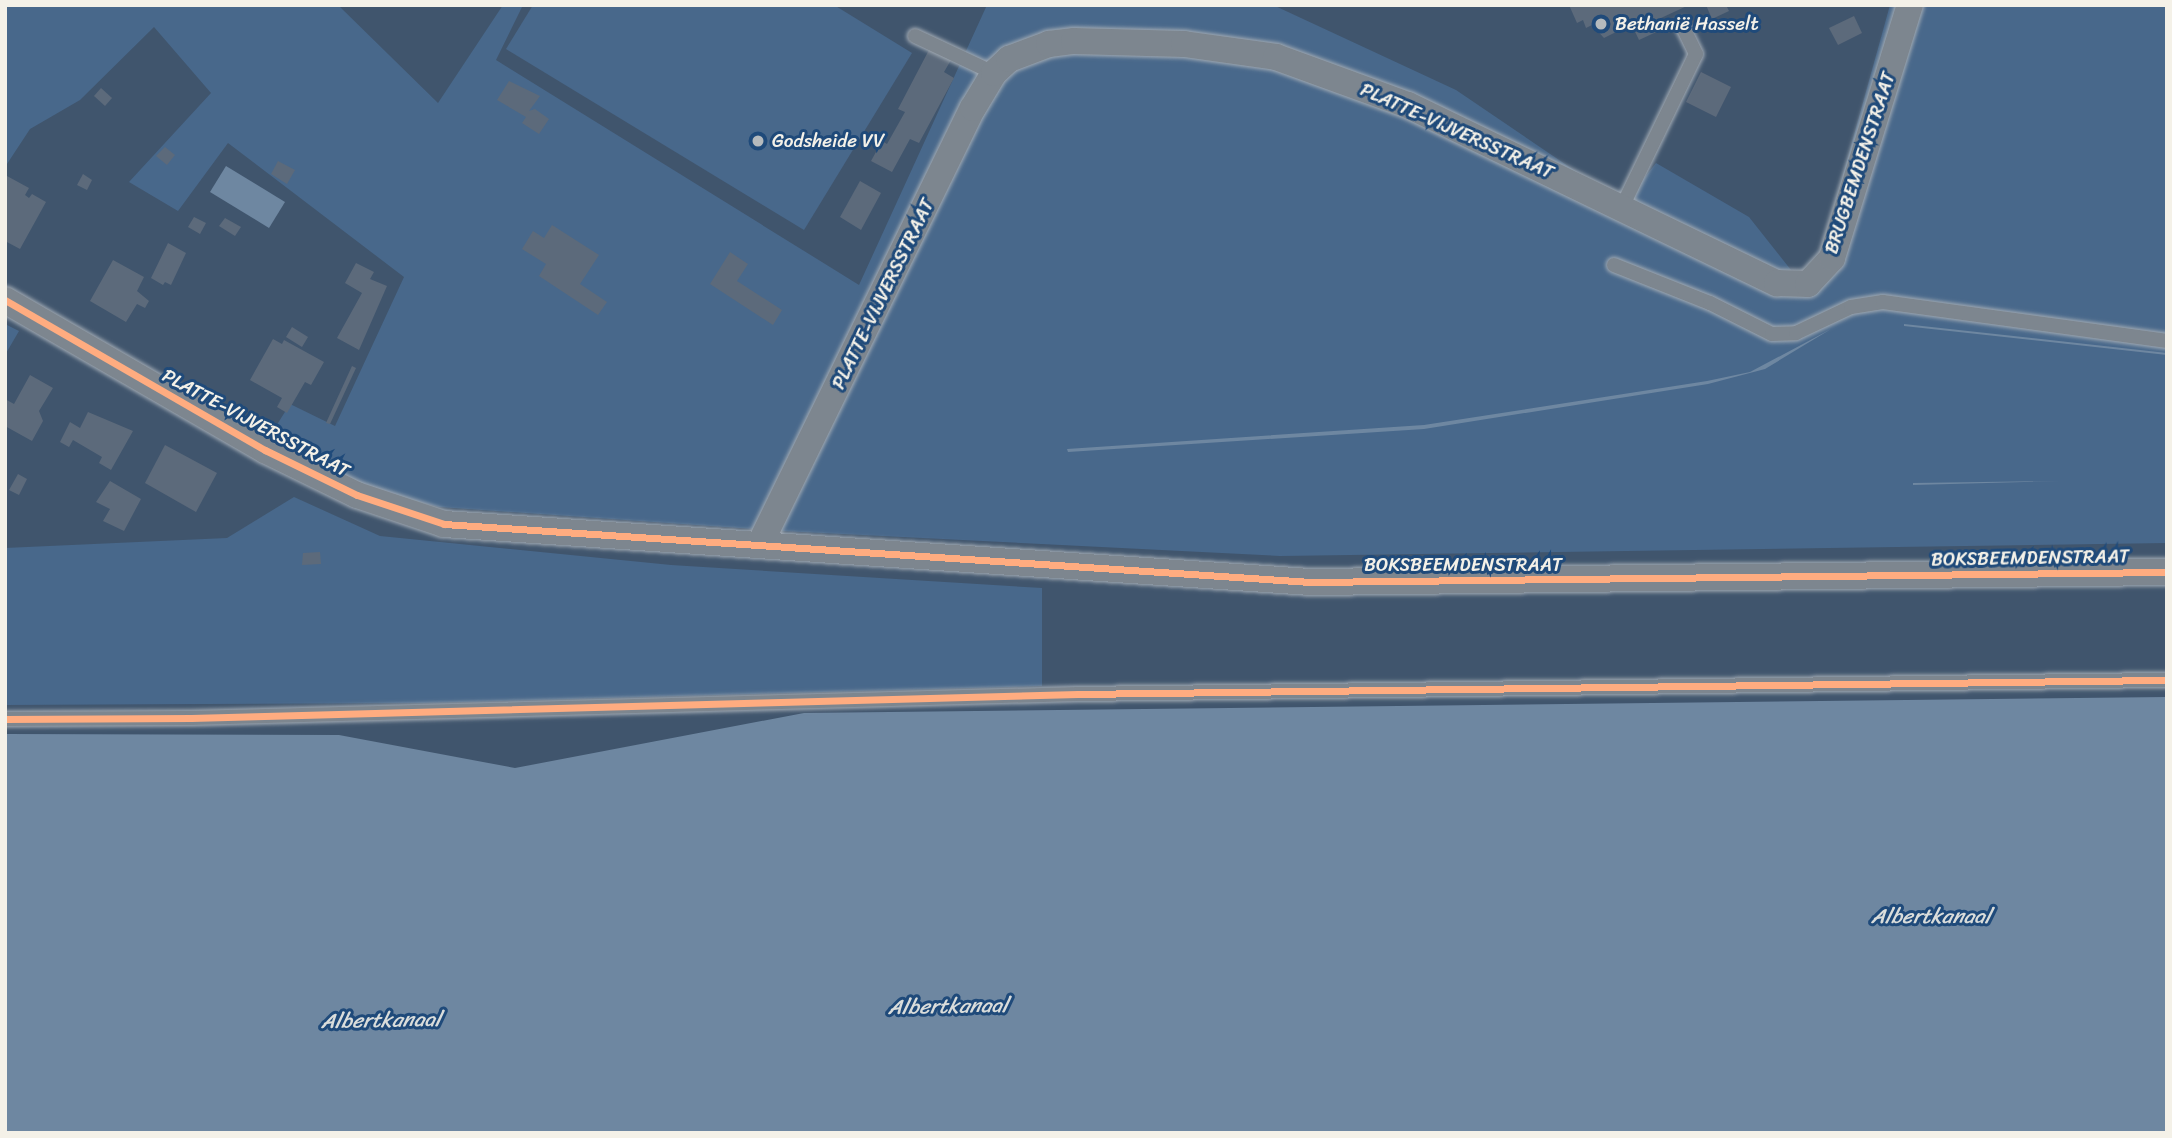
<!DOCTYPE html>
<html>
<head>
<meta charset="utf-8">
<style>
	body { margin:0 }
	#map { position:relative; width:2172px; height:1138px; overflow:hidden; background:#40556d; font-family:Sriracha,sans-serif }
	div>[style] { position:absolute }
	.green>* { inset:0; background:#48688b }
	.water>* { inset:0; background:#6e87a1 }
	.building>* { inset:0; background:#5c6a7b }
	.roads { filter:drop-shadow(0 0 2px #a1aab3) drop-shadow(0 0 2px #a1aab3) }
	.lane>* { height:14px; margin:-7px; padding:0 7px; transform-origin:7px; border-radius:7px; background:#7d868f }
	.street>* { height:26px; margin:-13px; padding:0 13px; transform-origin:13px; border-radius:13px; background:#7d868f }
	.cycleway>* { height:7px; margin:-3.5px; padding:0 3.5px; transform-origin:3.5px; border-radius:3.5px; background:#ffac80 }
	.dots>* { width:19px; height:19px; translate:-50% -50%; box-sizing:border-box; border:4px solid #1f4a7a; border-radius:50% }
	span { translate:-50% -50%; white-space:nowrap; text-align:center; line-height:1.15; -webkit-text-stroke:6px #1f4a7a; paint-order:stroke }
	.poi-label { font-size:19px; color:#f4f1e8 }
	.left { translate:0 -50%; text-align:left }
	.street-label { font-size:19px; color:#f4f1e8 }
	.water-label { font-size:21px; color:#dadddb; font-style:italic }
	.frame { position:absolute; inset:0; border:7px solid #f4f1e8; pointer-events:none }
</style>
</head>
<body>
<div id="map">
	<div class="green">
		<div style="clip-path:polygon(5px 5px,338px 5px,438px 103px,503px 5px,518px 5px,522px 7px,496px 60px,859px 285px,987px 5px,1273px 5px,1456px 90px,1624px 204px,1656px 163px,1749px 217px,1810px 294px,1890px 5px,2167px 5px,2167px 543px,1280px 556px,782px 531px,439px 507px,372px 490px,271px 434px,290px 404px,335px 426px,404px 277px,228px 143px,178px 211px,129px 182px,211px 93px,154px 27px,80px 100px,30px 129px,5px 167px)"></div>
		<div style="clip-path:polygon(533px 5px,834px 5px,912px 53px,804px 230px,506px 49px)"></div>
		<div style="clip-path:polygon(5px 324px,19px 331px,5px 355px)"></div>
		<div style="clip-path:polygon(294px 497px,380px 536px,671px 565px,1042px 588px,1042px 686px,424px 703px,5px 705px,5px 548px,227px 538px)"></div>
	</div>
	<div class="water">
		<div style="clip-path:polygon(226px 166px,285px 202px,269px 228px,210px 192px)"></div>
		<div style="clip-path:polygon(1904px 324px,2167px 353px,2167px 355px,1904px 326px)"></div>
		<div style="clip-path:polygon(1831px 329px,1765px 369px,1708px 384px,1424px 429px,1068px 452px,1067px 449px,1424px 425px,1707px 381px,1750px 372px)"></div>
		<div style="clip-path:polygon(2061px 481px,1913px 485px,1913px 483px)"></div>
		<div style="clip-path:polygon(2167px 697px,2167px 1133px,5px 1133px,5px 734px,339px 735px,515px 768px,804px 713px)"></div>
	</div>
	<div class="building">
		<div style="clip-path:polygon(1569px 5px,1689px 5px,1661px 18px,1665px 28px,1639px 40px,1628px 17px,1617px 23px,1620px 30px,1604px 38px,1592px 25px,1586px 28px,1583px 20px,1577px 23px)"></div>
		<div style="clip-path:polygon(1706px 5px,1726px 5px,1729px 11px,1712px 19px)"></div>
		<div style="clip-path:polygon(1854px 16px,1862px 33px,1838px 45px,1829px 28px)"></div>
		<div style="clip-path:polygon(930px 48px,951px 60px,944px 72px,954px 78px,919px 143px,910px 139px,892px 172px,871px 161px,882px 141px,887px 144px,905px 112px,898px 109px)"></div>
		<div style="clip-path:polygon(1701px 72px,1731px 87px,1716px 117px,1686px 102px)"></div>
		<div style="clip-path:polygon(509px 81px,540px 96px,529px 111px,535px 109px,549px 119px,539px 134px,522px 123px,526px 117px,497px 100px)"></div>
		<div style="clip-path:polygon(101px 88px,112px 98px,105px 106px,94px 96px)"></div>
		<div style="clip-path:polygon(165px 147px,175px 155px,167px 165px,156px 156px)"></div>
		<div style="clip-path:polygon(278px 161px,295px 170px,287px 184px,271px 174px)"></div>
		<div style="clip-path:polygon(83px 174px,92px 180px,87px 190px,77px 185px)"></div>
		<div style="clip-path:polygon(7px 176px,29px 188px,25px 195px,29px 198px,32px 194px,46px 202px,20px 249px,5px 241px)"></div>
		<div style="clip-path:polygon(860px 181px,881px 193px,861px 230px,840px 217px)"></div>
		<div style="clip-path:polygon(194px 217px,206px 223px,200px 234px,188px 227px)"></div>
		<div style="clip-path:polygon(225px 218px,241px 227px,235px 236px,219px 226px)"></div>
		<div style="clip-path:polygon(552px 225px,599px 255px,580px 284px,607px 302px,598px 315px,539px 276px,546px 264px,522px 249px,533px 231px,544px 238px)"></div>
		<div style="clip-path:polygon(168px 243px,186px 253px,171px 285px,165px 282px,163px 285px,151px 278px)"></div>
		<div style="clip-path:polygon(730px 252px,748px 264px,737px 281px,782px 310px,773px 325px,710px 284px)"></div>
		<div style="clip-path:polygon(113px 260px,144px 277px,137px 291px,149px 301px,145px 308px,137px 304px,126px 322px,90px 301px)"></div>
		<div style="clip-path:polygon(356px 263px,374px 272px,370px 279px,387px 286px,359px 350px,337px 338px,362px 293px,345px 283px)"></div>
		<div style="clip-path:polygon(292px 327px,308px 337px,302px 347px,286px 337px)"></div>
		<div style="clip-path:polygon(273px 339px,282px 344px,284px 340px,324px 362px,311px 385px,305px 382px,287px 413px,277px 407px,282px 398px,250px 380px)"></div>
		<div style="clip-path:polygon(352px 366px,356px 368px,330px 424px,326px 423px)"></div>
		<div style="clip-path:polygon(30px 375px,53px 388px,39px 411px,43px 421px,32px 441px,5px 426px,5px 399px,14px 404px)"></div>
		<div style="clip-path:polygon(88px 412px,133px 431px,111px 470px,99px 463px,102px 457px,73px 440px,69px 447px,60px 442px,70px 422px,80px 428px)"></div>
		<div style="clip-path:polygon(165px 445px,217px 473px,196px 512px,145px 483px)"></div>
		<div style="clip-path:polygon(18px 474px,27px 479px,19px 495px,9px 490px)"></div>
		<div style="clip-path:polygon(110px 481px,141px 499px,124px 531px,103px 521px,110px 509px,96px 502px)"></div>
		<div style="clip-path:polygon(320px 552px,321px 564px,302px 565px,303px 553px)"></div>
	</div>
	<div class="roads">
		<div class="lane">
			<div style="left:915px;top:36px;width:87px;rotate:25.1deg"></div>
			<div style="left:1622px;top:207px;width:170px;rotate:-64.2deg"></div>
			<div style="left:1696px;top:54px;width:32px;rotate:-116deg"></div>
			<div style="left:1614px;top:265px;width:103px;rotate:21.6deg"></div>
			<div style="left:1710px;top:303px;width:69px;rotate:26.6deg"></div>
			<div style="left:1772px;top:334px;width:24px;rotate:-2deg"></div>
			<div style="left:1796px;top:333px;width:61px;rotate:-25.3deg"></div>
			<div style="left:1851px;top:307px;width:32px;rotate:-9deg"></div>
			<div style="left:1883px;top:302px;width:287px;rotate:7.8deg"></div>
			<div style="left:5px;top:719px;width:186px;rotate:-0.3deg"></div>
			<div style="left:191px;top:718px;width:887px;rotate:-1.55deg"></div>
			<div style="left:1078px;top:694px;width:1089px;rotate:-0.74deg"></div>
		</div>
		<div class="street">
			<div style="left:5px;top:300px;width:300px;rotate:30deg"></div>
			<div style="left:265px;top:450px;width:102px;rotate:26.1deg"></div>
			<div style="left:357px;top:495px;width:92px;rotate:18.4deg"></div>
			<div style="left:444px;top:524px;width:869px;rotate:3.83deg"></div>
			<div style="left:1311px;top:582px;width:856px;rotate:-0.67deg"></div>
			<div style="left:760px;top:544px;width:485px;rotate:-64deg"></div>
			<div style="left:973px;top:108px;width:41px;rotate:-59deg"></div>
			<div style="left:994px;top:73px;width:21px;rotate:-43deg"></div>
			<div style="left:1009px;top:59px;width:43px;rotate:-20.6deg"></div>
			<div style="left:1049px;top:44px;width:25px;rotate:-7deg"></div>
			<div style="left:1074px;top:41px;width:110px;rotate:1.6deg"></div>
			<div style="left:1184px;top:44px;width:93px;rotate:8deg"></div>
			<div style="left:1276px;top:57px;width:140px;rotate:20deg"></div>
			<div style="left:1408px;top:105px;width:410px;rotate:25.8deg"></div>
			<div style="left:1777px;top:283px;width:31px;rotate:2deg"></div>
			<div style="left:1808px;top:284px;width:35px;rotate:-47deg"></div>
			<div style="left:1832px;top:258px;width:265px;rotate:-72.9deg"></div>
		</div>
	</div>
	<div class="cycleway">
		<div style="left:5px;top:300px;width:300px;rotate:30deg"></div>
		<div style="left:265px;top:450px;width:102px;rotate:26.1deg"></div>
		<div style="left:357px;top:495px;width:92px;rotate:18.4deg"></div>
		<div style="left:444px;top:524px;width:869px;rotate:3.83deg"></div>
		<div style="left:1311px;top:582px;width:856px;rotate:-0.67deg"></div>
		<div style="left:5px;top:719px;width:186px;rotate:-0.3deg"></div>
		<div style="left:191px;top:718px;width:887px;rotate:-1.55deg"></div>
		<div style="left:1078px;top:694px;width:1089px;rotate:-0.74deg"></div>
	</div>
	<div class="dots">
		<div style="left:1601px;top:24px;background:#b5babd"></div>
		<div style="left:758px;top:141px;background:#b5babd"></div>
	</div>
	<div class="poi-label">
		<span class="left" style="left:1615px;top:24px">Bethanië Hasselt</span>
		<span class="left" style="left:772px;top:141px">Godsheide VV</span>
	</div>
	<div class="street-label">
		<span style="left:1457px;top:131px;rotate:24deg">PLATTE-VIJVERSSTRAAT</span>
		<span style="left:1860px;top:163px;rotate:-72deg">BRUGBEMDENSTRAAT</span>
		<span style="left:883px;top:294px;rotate:-64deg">PLATTE-VIJVERSSTRAAT</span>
		<span style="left:256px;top:423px;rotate:28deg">PLATTE-VIJVERSSTRAAT</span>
		<span style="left:2030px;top:558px;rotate:-1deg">BOKSBEEMDENSTRAAT</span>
		<span style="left:1463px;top:565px">BOKSBEEMDENSTRAAT</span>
	</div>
	<div class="water-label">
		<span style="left:1931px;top:916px">Albertkanaal</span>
		<span style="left:948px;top:1006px;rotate:-1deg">Albertkanaal</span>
		<span style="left:381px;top:1020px;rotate:-1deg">Albertkanaal</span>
	</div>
	<div class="frame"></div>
</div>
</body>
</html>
